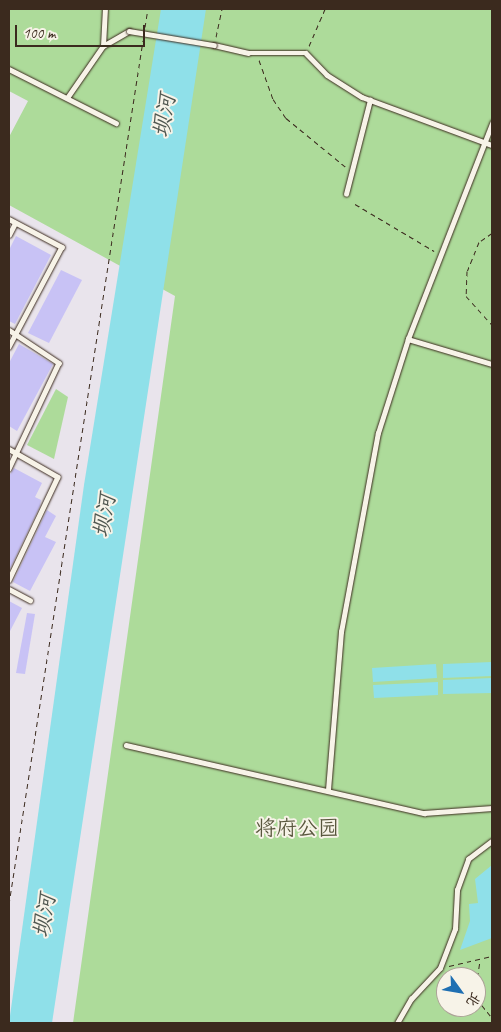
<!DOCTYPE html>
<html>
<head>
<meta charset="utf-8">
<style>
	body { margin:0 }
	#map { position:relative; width:501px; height:1032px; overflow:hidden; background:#e9e4ec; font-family:Caveat,"LXGW WenKai TC",sans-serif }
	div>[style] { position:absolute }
	.green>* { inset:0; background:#addb9a }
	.water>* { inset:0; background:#8fe0e9 }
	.building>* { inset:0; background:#c8c2f5 }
	.path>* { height:1px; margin-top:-0.5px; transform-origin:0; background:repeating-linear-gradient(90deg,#3b2a1e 0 5px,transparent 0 9px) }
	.roads { filter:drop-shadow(0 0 1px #3b2a1e) drop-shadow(0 0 1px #3b2a1e) }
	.lane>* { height:4.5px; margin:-2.25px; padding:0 2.25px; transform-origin:2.25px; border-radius:2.25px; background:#f7f3e8 }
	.bridges { filter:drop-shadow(0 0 1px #3b2a1e) drop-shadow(0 0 1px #3b2a1e) }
	.lane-bridge>* { height:4.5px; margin:-2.25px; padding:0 2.25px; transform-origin:2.25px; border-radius:2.25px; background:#f7f3e8 }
	span { translate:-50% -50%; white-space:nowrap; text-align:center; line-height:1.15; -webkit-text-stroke:4px #f7f3e8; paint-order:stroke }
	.park-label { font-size:21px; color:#58563d }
	.water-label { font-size:22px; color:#505851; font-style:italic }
	.frame { position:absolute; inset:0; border:10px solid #3b2a1e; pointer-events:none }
	.north { position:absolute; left:436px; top:967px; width:50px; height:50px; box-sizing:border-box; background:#f7f3e8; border:1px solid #aca397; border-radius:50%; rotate:122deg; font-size:14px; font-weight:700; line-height:20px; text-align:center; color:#3b2a1e }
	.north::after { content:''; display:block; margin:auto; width:18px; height:22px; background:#1f6fb2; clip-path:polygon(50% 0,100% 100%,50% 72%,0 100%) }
	.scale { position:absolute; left:15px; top:25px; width:130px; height:22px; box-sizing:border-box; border:2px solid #3b2a1e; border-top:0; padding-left:6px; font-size:15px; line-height:18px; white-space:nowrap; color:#3b2a1e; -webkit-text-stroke:4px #f7f3e8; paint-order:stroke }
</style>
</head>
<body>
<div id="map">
	<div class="green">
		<div style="clip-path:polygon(evenodd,9px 9px,492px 9px,492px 1023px,73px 1023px,175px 296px,9px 205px,9px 137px,28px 101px,9px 91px,9px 9px,446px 977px,476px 977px,476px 1007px,446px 1007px,446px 977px)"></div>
		<div style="clip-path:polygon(56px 389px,68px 397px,54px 459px,27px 445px)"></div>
	</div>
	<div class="water">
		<div style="clip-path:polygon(161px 9px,206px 9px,52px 1023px,9px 1023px,84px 485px)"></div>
		<div style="clip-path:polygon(492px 662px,492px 676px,443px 678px,443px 664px)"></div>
		<div style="clip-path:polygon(436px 664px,437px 678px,373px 682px,372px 668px)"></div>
		<div style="clip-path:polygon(492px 678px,492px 693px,443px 694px,443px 680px)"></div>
		<div style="clip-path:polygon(438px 682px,438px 695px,374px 698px,373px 685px)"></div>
		<div style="clip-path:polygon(492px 865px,492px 938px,460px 950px,470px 921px,469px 904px,478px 903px,475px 879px)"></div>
	</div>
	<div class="building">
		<div style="clip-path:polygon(16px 236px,51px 255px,15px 324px,9px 321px,9px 250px)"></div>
		<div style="clip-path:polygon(61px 270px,82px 280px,49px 343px,28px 333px)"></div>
		<div style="clip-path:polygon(19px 344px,53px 364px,17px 431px,9px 426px,9px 363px)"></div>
		<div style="clip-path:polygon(14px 468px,42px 483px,35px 497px,41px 500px,40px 506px,9px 571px,9px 476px)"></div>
		<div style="clip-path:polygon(47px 510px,56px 516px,45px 537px,56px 542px,30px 591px,13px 582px)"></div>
		<div style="clip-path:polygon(9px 601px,22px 608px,9px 633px)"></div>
		<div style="clip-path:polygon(27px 613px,35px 614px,25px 674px,16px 673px)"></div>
	</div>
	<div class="path">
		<div style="left:145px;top:27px;width:18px;rotate:-81deg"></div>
		<div style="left:216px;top:37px;width:29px;rotate:-78deg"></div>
		<div style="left:309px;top:46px;width:40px;rotate:-66.6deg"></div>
		<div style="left:259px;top:60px;width:41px;rotate:70.3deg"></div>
		<div style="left:273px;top:99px;width:23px;rotate:56deg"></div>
		<div style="left:286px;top:118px;width:79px;rotate:39.3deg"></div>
		<div style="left:355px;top:204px;width:92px;rotate:30.7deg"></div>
		<div style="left:492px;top:233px;width:16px;rotate:145deg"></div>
		<div style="left:479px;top:242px;width:31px;rotate:112deg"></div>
		<div style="left:467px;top:271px;width:25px;rotate:92deg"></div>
		<div style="left:466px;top:296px;width:39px;rotate:48deg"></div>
		<div style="left:9px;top:904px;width:874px;rotate:-81.18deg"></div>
		<div style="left:449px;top:966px;width:44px;rotate:-13.1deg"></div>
		<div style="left:476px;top:986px;width:25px;rotate:-81deg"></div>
		<div style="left:476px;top:998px;width:26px;rotate:51deg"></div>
	</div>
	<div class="roads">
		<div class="lane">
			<div style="left:214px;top:45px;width:35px;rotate:13deg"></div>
			<div style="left:248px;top:53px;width:58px"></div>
			<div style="left:306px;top:53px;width:30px;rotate:46deg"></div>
			<div style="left:327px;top:75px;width:41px;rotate:32.2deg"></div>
			<div style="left:362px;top:97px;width:139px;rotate:20.3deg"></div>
			<div style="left:103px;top:46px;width:30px;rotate:-30deg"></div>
			<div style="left:9px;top:69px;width:120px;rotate:26.8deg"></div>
			<div style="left:67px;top:98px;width:63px;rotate:-55.3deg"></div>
			<div style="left:103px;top:46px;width:37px;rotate:-87deg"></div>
			<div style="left:346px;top:194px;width:97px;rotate:-75.7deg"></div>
			<div style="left:9px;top:219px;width:60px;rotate:27.8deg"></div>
			<div style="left:62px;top:247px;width:113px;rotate:117.9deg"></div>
			<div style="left:9px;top:235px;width:13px;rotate:-63deg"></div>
			<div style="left:9px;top:330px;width:60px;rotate:33.4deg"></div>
			<div style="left:59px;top:363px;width:117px;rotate:115.3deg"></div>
			<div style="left:408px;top:339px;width:88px;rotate:16.6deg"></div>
			<div style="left:9px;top:449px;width:56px;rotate:29.7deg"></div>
			<div style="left:58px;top:477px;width:114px;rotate:115.4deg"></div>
			<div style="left:9px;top:589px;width:24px;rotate:28deg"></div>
			<div style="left:126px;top:745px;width:306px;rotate:12.9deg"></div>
			<div style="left:424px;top:813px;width:68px;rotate:-4.2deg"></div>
			<div style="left:328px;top:790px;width:159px;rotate:-85.3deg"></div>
			<div style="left:341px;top:632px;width:202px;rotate:-79.5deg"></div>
			<div style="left:378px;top:433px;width:99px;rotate:-72.3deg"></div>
			<div style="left:408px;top:339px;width:232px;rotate:-68.7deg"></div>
			<div style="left:397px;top:1023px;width:28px;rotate:-60deg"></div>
			<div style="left:411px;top:999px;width:42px;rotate:-46.9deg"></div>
			<div style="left:440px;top:968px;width:42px;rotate:-69deg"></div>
			<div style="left:455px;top:929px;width:39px;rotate:-87deg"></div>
			<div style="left:457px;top:890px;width:33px;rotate:-70deg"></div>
			<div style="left:468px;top:859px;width:30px;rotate:-37deg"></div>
		</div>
	</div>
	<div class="bridges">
		<div class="lane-bridge">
			<div style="left:129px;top:31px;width:86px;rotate:9.4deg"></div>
		</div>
	</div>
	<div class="park-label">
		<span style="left:297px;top:828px">将府公园</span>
	</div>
	<div class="water-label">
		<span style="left:165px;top:116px;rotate:-81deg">坝河</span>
		<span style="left:105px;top:516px;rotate:-81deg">坝河</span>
		<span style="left:45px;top:916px;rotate:-81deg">坝河</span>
	</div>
	<div class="frame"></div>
	<div class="north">北</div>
	<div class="scale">100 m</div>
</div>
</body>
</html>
